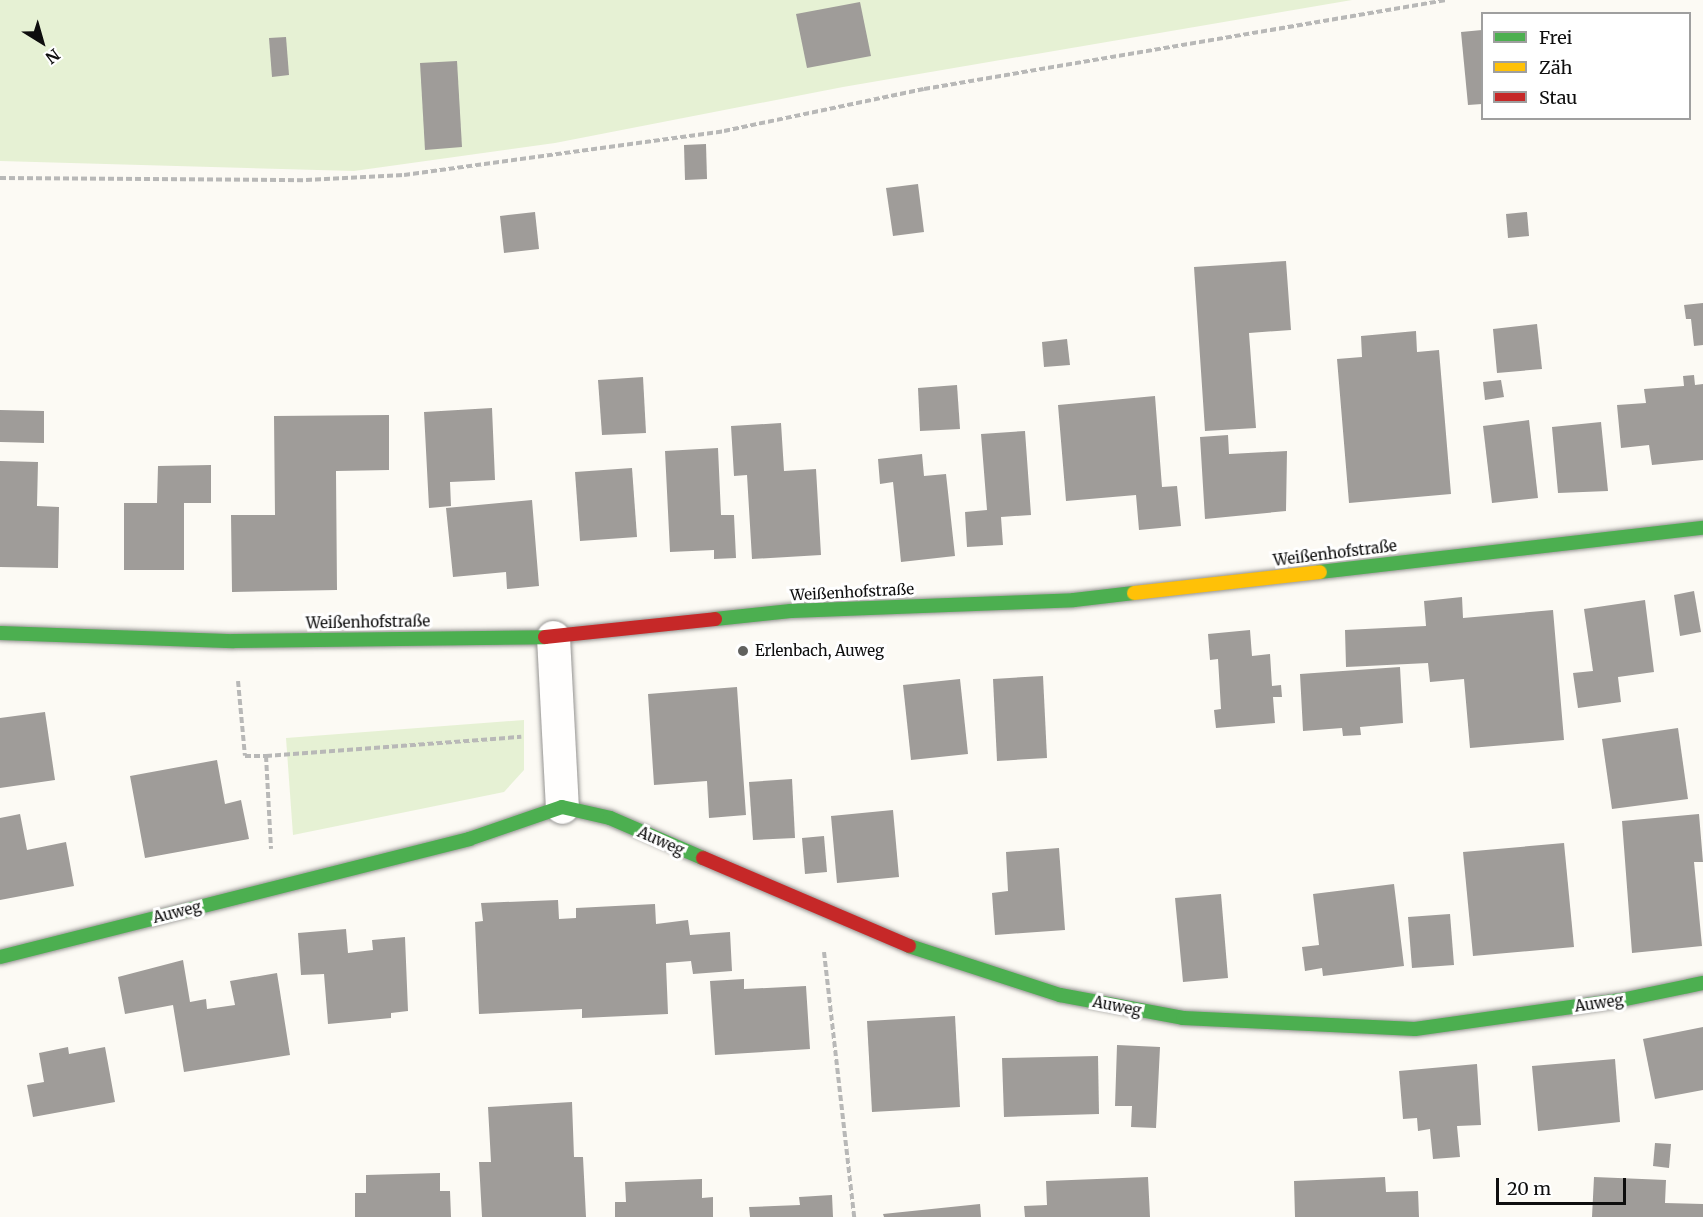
<!DOCTYPE html>
<html>
<head>
<meta charset="utf-8">
<style>
	body { margin:0 }
	#map { position:relative; width:1703px; height:1217px; overflow:hidden; background:#fcfaf4; font-family:Merriweather,serif }
	div>[style] { position:absolute }
	.green>* { inset:0; background:#e6f1d4 }
	.building>* { inset:0; background:#9f9c99 }
	.path>* { height:4px; margin-top:-2px; transform-origin:0; background:repeating-linear-gradient(90deg,#b8b8b7 0 6px,transparent 0 9px) }
	.roads { filter:drop-shadow(0 0 2px #959492) drop-shadow(0 0 2px #959492) }
	.street>* { height:33px; margin:-16.5px; padding:0 16.5px; transform-origin:16.5px; border-radius:16.5px; background:#fffefd }
	.fast>* { height:14px; margin:-7px; padding:0 7px; transform-origin:7px; border-radius:7px; background:#4caf50 }
	.slow>* { height:14px; margin:-7px; padding:0 7px; transform-origin:7px; border-radius:7px; background:#ffc107 }
	.jam>* { height:14px; margin:-7px; padding:0 7px; transform-origin:7px; border-radius:7px; background:#c62828 }
	.dots>* { width:16px; height:16px; translate:-50% -50%; box-sizing:border-box; border:3px solid #fff; border-radius:50% }
	span { translate:-50% -50%; white-space:nowrap; text-align:center; line-height:1.15; -webkit-text-stroke:6px #fff; paint-order:stroke }
	.street-label { font-size:15px; color:#0e0e0e }
	.poi-label { font-size:15px; color:#0e0e0e }
	.left { translate:0 -50%; text-align:left }
	.legend { position:absolute; left:1481px; top:12px; width:210px; height:108px; box-sizing:border-box; background:#fff; border:2px solid #9f9f9f; margin:0; padding:8px 10px; list-style:none; font-size:18px; color:#0e0e0e }
	.legend li { display:flex; align-items:center; gap:12px; height:30px }
	.legend b { width:30px; border:2px solid #9f9f9f }
	.north { position:absolute; left:12px; top:12px; width:60px; height:60px; -webkit-text-stroke:4px #fff; paint-order:stroke; rotate:143deg; font-size:16px; font-weight:700; line-height:24px; text-align:center; color:#0e0e0e }
	.north::after { content:''; display:block; margin:auto; width:21px; height:27px; background:#0e0e0e; clip-path:polygon(50% 0,100% 100%,50% 72%,0 100%) }
	.scale { position:absolute; left:1496px; top:1178px; width:130px; height:27px; box-sizing:border-box; border:3px solid #0e0e0e; border-top:0; padding-left:8px; font-size:18px; line-height:21px; white-space:nowrap; color:#0e0e0e; -webkit-text-stroke:4px #fff; paint-order:stroke }
</style>
</head>
<body>
<div id="map">
	<div class="green">
		<div style="clip-path:polygon(0 0,1352px 0,843px 87px,555px 143px,354px 171px,0 161px)"></div>
		<div style="clip-path:polygon(524px 720px,524px 770px,504px 792px,293px 835px,286px 738px)"></div>
	</div>
	<div class="building">
		<div style="clip-path:polygon(860px 2px,871px 56px,807px 68px,796px 14px)"></div>
		<div style="clip-path:polygon(1482px 30px,1482px 104px,1468px 105px,1461px 32px)"></div>
		<div style="clip-path:polygon(286px 37px,289px 75px,272px 77px,269px 38px)"></div>
		<div style="clip-path:polygon(457px 61px,462px 147px,425px 150px,420px 63px)"></div>
		<div style="clip-path:polygon(706px 144px,707px 179px,685px 180px,684px 145px)"></div>
		<div style="clip-path:polygon(918px 184px,924px 232px,893px 236px,886px 188px)"></div>
		<div style="clip-path:polygon(535px 212px,539px 249px,504px 253px,500px 216px)"></div>
		<div style="clip-path:polygon(1527px 212px,1529px 236px,1508px 238px,1506px 214px)"></div>
		<div style="clip-path:polygon(1286px 261px,1291px 330px,1249px 333px,1256px 428px,1205px 431px,1194px 267px)"></div>
		<div style="clip-path:polygon(1703px 303px,1703px 345px,1694px 346px,1691px 319px,1686px 319px,1684px 305px)"></div>
		<div style="clip-path:polygon(1537px 324px,1542px 369px,1497px 373px,1493px 329px)"></div>
		<div style="clip-path:polygon(1416px 331px,1417px 352px,1439px 350px,1451px 494px,1349px 503px,1337px 359px,1362px 357px,1361px 336px)"></div>
		<div style="clip-path:polygon(1067px 339px,1070px 365px,1044px 367px,1042px 342px)"></div>
		<div style="clip-path:polygon(1694px 375px,1695px 385px,1703px 384px,1703px 460px,1652px 465px,1649px 445px,1621px 448px,1617px 405px,1646px 403px,1644px 389px,1684px 386px,1683px 376px)"></div>
		<div style="clip-path:polygon(643px 377px,646px 433px,602px 435px,598px 380px)"></div>
		<div style="clip-path:polygon(1501px 380px,1504px 397px,1485px 400px,1483px 382px)"></div>
		<div style="clip-path:polygon(957px 385px,960px 429px,920px 431px,918px 388px)"></div>
		<div style="clip-path:polygon(1155px 396px,1162px 487px,1177px 486px,1181px 526px,1139px 530px,1136px 495px,1066px 501px,1058px 405px)"></div>
		<div style="clip-path:polygon(492px 408px,495px 480px,450px 482px,451px 506px,429px 508px,424px 412px)"></div>
		<div style="clip-path:polygon(0 410px,44px 411px,44px 443px,0 442px)"></div>
		<div style="clip-path:polygon(389px 415px,389px 470px,336px 471px,337px 590px,232px 592px,231px 515px,275px 515px,274px 416px)"></div>
		<div style="clip-path:polygon(1529px 420px,1538px 498px,1492px 503px,1483px 426px)"></div>
		<div style="clip-path:polygon(1601px 422px,1608px 491px,1558px 493px,1552px 427px)"></div>
		<div style="clip-path:polygon(781px 423px,784px 471px,816px 469px,821px 555px,752px 559px,747px 475px,734px 476px,731px 426px)"></div>
		<div style="clip-path:polygon(1025px 431px,1031px 515px,1001px 517px,1003px 545px,967px 547px,965px 512px,987px 510px,981px 434px)"></div>
		<div style="clip-path:polygon(1228px 435px,1229px 454px,1287px 451px,1286px 511px,1205px 519px,1200px 437px)"></div>
		<div style="clip-path:polygon(718px 448px,721px 515px,734px 515px,736px 558px,714px 559px,714px 550px,670px 552px,665px 451px)"></div>
		<div style="clip-path:polygon(922px 454px,924px 476px,946px 474px,955px 556px,901px 562px,893px 482px,880px 484px,878px 459px)"></div>
		<div style="clip-path:polygon(0 461px,38px 462px,37px 506px,59px 507px,58px 568px,0 567px)"></div>
		<div style="clip-path:polygon(211px 465px,211px 503px,184px 503px,184px 570px,124px 570px,124px 503px,157px 503px,158px 466px)"></div>
		<div style="clip-path:polygon(632px 468px,637px 537px,580px 541px,575px 472px)"></div>
		<div style="clip-path:polygon(532px 500px,539px 586px,507px 589px,506px 572px,453px 577px,446px 508px)"></div>
		<div style="clip-path:polygon(1694px 591px,1701px 632px,1680px 636px,1674px 595px)"></div>
		<div style="clip-path:polygon(1462px 597px,1463px 618px,1553px 610px,1564px 740px,1470px 748px,1464px 679px,1430px 682px,1428px 663px,1346px 667px,1345px 630px,1426px 626px,1424px 601px)"></div>
		<div style="clip-path:polygon(1645px 600px,1654px 672px,1618px 677px,1621px 702px,1578px 708px,1573px 673px,1593px 671px,1584px 609px)"></div>
		<div style="clip-path:polygon(1250px 630px,1252px 656px,1270px 654px,1272px 686px,1281px 685px,1282px 697px,1273px 697px,1275px 723px,1216px 728px,1214px 710px,1221px 709px,1218px 659px,1210px 660px,1208px 634px)"></div>
		<div style="clip-path:polygon(1400px 667px,1403px 723px,1360px 727px,1361px 735px,1343px 736px,1342px 728px,1303px 731px,1300px 674px)"></div>
		<div style="clip-path:polygon(1043px 676px,1047px 758px,997px 761px,993px 679px)"></div>
		<div style="clip-path:polygon(960px 679px,968px 754px,911px 760px,903px 685px)"></div>
		<div style="clip-path:polygon(737px 687px,746px 815px,709px 818px,707px 781px,654px 785px,648px 694px)"></div>
		<div style="clip-path:polygon(45px 712px,55px 780px,0 788px,0 718px)"></div>
		<div style="clip-path:polygon(1678px 728px,1688px 799px,1612px 809px,1602px 739px)"></div>
		<div style="clip-path:polygon(217px 760px,225px 804px,241px 800px,249px 839px,145px 858px,130px 776px)"></div>
		<div style="clip-path:polygon(792px 779px,795px 838px,753px 840px,749px 782px)"></div>
		<div style="clip-path:polygon(893px 810px,899px 877px,837px 883px,831px 816px)"></div>
		<div style="clip-path:polygon(20px 814px,27px 850px,66px 842px,74px 886px,0 900px,0 818px)"></div>
		<div style="clip-path:polygon(1699px 814px,1703px 862px,1694px 862px,1702px 946px,1632px 953px,1622px 821px)"></div>
		<div style="clip-path:polygon(824px 836px,827px 872px,805px 874px,802px 838px)"></div>
		<div style="clip-path:polygon(1564px 843px,1574px 947px,1473px 956px,1463px 852px)"></div>
		<div style="clip-path:polygon(1059px 848px,1065px 930px,995px 935px,992px 893px,1008px 891px,1006px 852px)"></div>
		<div style="clip-path:polygon(1394px 884px,1404px 966px,1323px 976px,1322px 968px,1305px 971px,1302px 947px,1319px 945px,1313px 894px)"></div>
		<div style="clip-path:polygon(1221px 894px,1228px 978px,1183px 982px,1175px 898px)"></div>
		<div style="clip-path:polygon(558px 900px,559px 919px,576px 918px,576px 908px,655px 904px,656px 924px,688px 920px,690px 935px,730px 932px,732px 971px,693px 974px,691px 961px,666px 963px,668px 1014px,582px 1018px,582px 1009px,479px 1014px,475px 922px,483px 921px,481px 903px)"></div>
		<div style="clip-path:polygon(1450px 914px,1454px 965px,1412px 968px,1408px 917px)"></div>
		<div style="clip-path:polygon(346px 929px,348px 953px,373px 950px,372px 940px,405px 937px,408px 1011px,391px 1013px,391px 1018px,328px 1024px,324px 974px,301px 975px,298px 933px)"></div>
		<div style="clip-path:polygon(183px 960px,190px 1002px,206px 999px,207px 1009px,235px 1005px,230px 981px,277px 973px,290px 1055px,184px 1072px,173px 1005px,125px 1014px,118px 977px)"></div>
		<div style="clip-path:polygon(744px 979px,744px 989px,806px 986px,810px 1049px,715px 1055px,710px 981px)"></div>
		<div style="clip-path:polygon(955px 1016px,960px 1107px,872px 1112px,867px 1021px)"></div>
		<div style="clip-path:polygon(1703px 1027px,1703px 1090px,1655px 1099px,1643px 1039px)"></div>
		<div style="clip-path:polygon(1117px 1045px,1160px 1047px,1156px 1128px,1131px 1127px,1132px 1106px,1115px 1106px)"></div>
		<div style="clip-path:polygon(68px 1047px,69px 1054px,105px 1047px,115px 1102px,33px 1117px,27px 1085px,44px 1082px,39px 1053px)"></div>
		<div style="clip-path:polygon(1098px 1056px,1099px 1114px,1004px 1117px,1002px 1058px)"></div>
		<div style="clip-path:polygon(1615px 1059px,1620px 1122px,1538px 1131px,1532px 1066px)"></div>
		<div style="clip-path:polygon(1477px 1064px,1481px 1125px,1457px 1126px,1460px 1157px,1433px 1159px,1430px 1129px,1418px 1131px,1417px 1118px,1403px 1119px,1399px 1071px)"></div>
		<div style="clip-path:polygon(572px 1102px,574px 1157px,583px 1157px,586px 1217px,482px 1217px,479px 1162px,491px 1162px,488px 1107px)"></div>
		<div style="clip-path:polygon(1655px 1143px,1671px 1144px,1669px 1168px,1653px 1166px)"></div>
		<div style="clip-path:polygon(440px 1173px,440px 1191px,450px 1191px,451px 1217px,355px 1217px,355px 1193px,366px 1193px,366px 1175px)"></div>
		<div style="clip-path:polygon(1148px 1177px,1150px 1217px,1025px 1217px,1024px 1206px,1047px 1205px,1046px 1181px)"></div>
		<div style="clip-path:polygon(1385px 1177px,1386px 1192px,1418px 1191px,1419px 1217px,1295px 1217px,1294px 1181px)"></div>
		<div style="clip-path:polygon(1594px 1177px,1666px 1180px,1665px 1203px,1703px 1204px,1703px 1217px,1592px 1217px)"></div>
		<div style="clip-path:polygon(702px 1179px,702px 1198px,713px 1197px,713px 1217px,615px 1217px,615px 1202px,626px 1202px,625px 1182px)"></div>
		<div style="clip-path:polygon(832px 1195px,833px 1217px,750px 1217px,749px 1207px,800px 1205px,799px 1197px)"></div>
		<div style="clip-path:polygon(980px 1204px,981px 1217px,884px 1217px,883px 1214px)"></div>
	</div>
	<div class="path">
		<div style="left:0;top:178px;width:306px;rotate:0.4deg"></div>
		<div style="left:306px;top:180px;width:98px;rotate:-2.9deg"></div>
		<div style="left:404px;top:175px;width:323px;rotate:-7.8deg"></div>
		<div style="left:724px;top:131px;width:204px;rotate:-11.9deg"></div>
		<div style="left:924px;top:89px;width:531px;rotate:-9.66deg"></div>
		<div style="left:238px;top:681px;width:75px;rotate:84.7deg"></div>
		<div style="left:245px;top:756px;width:21px"></div>
		<div style="left:266px;top:756px;width:93px;rotate:86.9deg"></div>
		<div style="left:266px;top:756px;width:256px;rotate:-4.3deg"></div>
		<div style="left:824px;top:952px;width:267px;rotate:83.5deg"></div>
	</div>
	<div class="roads">
		<div class="street">
			<div style="left:553px;top:637px;width:170px;rotate:87deg"></div>
		</div>
		<div class="fast">
			<div style="left:1320px;top:572px;width:386px;rotate:-6.6deg"></div>
			<div style="left:715px;top:619px;width:76px;rotate:-6deg"></div>
			<div style="left:791px;top:611px;width:283px;rotate:-2.2deg"></div>
			<div style="left:1074px;top:600px;width:60px;rotate:-6.7deg"></div>
			<div style="left:0;top:633px;width:234px;rotate:2deg"></div>
			<div style="left:234px;top:641px;width:311px;rotate:-0.7deg"></div>
			<div style="left:909px;top:946px;width:159px;rotate:18deg"></div>
			<div style="left:1060px;top:995px;width:125px;rotate:10.6deg"></div>
			<div style="left:1183px;top:1018px;width:232px;rotate:2.7deg"></div>
			<div style="left:1415px;top:1029px;width:208px;rotate:-8deg"></div>
			<div style="left:1621px;top:1000px;width:84px;rotate:-11.7deg"></div>
			<div style="left:0;top:957px;width:484px;rotate:-14.1deg"></div>
			<div style="left:469px;top:839px;width:98px;rotate:-19deg"></div>
			<div style="left:562px;top:807px;width:49px;rotate:12.9deg"></div>
			<div style="left:610px;top:818px;width:101px;rotate:23.3deg"></div>
		</div>
		<div class="slow">
			<div style="left:1134px;top:593px;width:187px;rotate:-6.4deg"></div>
		</div>
		<div class="jam">
			<div style="left:545px;top:637px;width:171px;rotate:-6deg"></div>
			<div style="left:703px;top:858px;width:224px;rotate:23.1deg"></div>
		</div>
	</div>
	<div class="dots">
		<div style="left:743px;top:651px;background:#61615e"></div>
	</div>
	<div class="street-label">
		<span style="left:1335px;top:553px;rotate:-7deg">Weißenhofstraße</span>
		<span style="left:852px;top:592px;rotate:-3deg">Weißenhofstraße</span>
		<span style="left:368px;top:622px;rotate:-1deg">Weißenhofstraße</span>
		<span style="left:661px;top:841px;rotate:24deg">Auweg</span>
		<span style="left:177px;top:912px;rotate:-14deg">Auweg</span>
		<span style="left:1599px;top:1003px;rotate:-8deg">Auweg</span>
		<span style="left:1117px;top:1006px;rotate:11deg">Auweg</span>
	</div>
	<div class="poi-label">
		<span class="left" style="left:755px;top:651px">Erlenbach, Auweg</span>
	</div>
	<ul class="legend">
	<li><b style="height:8px;background:#4caf50"></b>Frei</li>
	<li><b style="height:8px;background:#ffc107"></b>Zäh</li>
	<li><b style="height:8px;background:#c62828"></b>Stau</li>
	</ul>
	<div class="north">N</div>
	<div class="scale">20 m</div>
</div>
</body>
</html>
